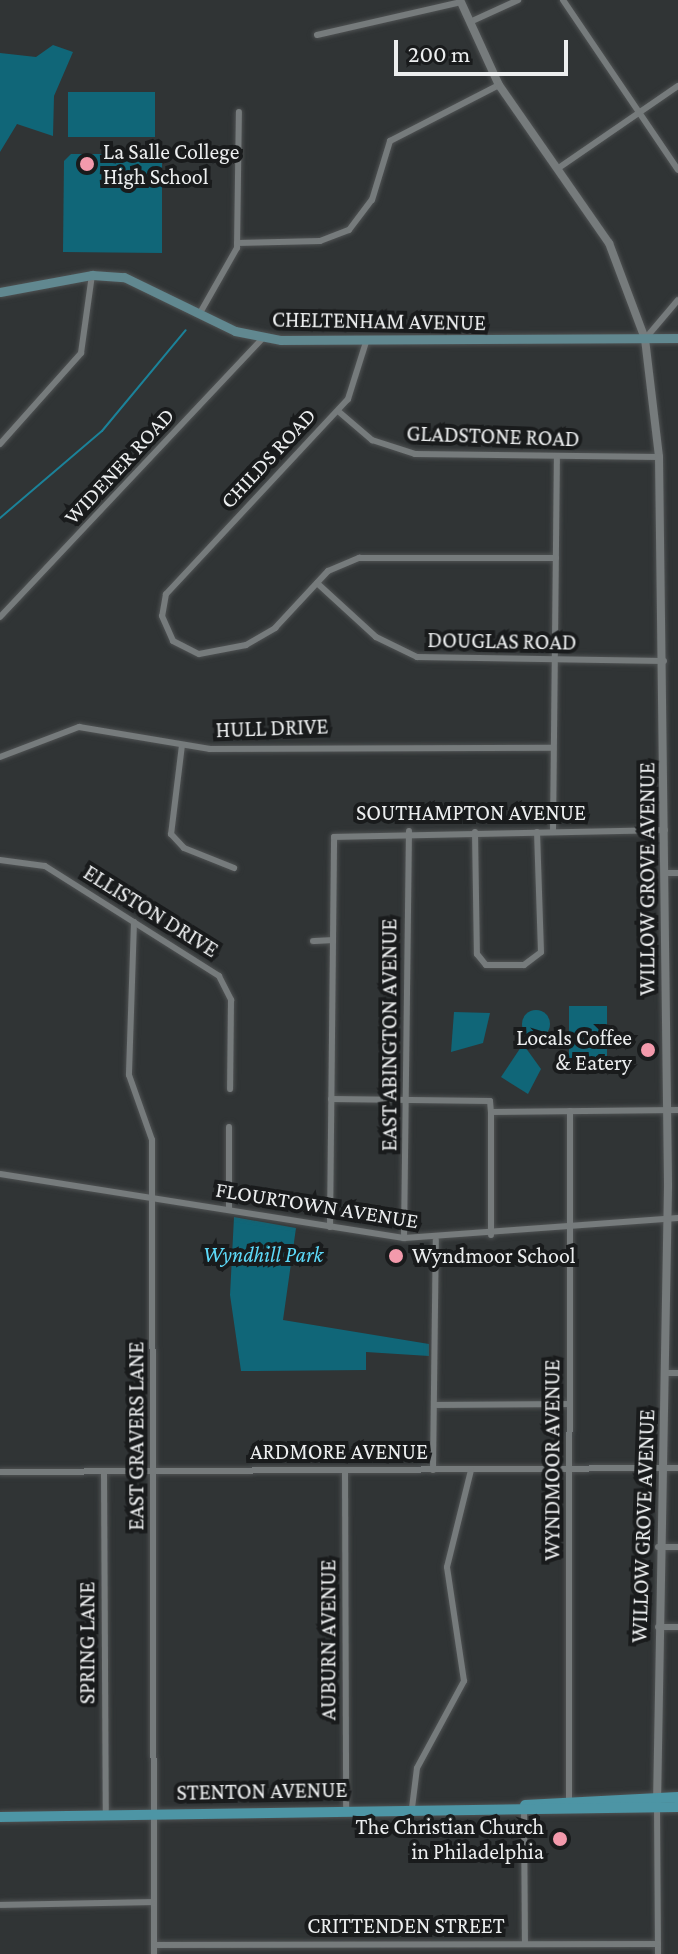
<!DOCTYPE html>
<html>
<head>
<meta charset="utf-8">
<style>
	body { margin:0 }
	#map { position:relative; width:678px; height:1954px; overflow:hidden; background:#303435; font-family:"Crimson Pro",serif }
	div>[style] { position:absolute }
	.green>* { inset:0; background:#106678 }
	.round { border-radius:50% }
	.stream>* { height:2px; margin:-1px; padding:0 1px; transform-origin:1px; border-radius:1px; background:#1b8299 }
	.roads { filter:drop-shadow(0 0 2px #4f5253) drop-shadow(0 0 2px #4f5253) }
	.minor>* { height:6px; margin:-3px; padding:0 3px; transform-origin:3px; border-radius:3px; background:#767b7c }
	.tertiary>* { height:8px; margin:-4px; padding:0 4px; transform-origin:4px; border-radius:4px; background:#767b7c }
	.secondary>* { height:9px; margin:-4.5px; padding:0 4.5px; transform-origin:4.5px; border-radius:4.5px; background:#618890 }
	.primary>* { height:10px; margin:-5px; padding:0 5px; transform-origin:5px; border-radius:5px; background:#4d95a5 }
	.dots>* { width:22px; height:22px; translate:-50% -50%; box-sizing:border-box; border:4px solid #191b1c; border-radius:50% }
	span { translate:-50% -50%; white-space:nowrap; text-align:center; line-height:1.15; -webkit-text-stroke:8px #191b1c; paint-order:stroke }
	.poi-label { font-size:22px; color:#eceeef }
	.left { translate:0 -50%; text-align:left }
	.right { translate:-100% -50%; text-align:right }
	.street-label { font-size:22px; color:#eceeef }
	.park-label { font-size:22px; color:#5ddaf9; font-style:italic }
	.scale { position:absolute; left:394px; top:40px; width:174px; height:36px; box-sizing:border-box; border:4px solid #eceeef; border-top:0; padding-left:10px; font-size:24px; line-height:28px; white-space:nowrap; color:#eceeef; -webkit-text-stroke:6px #191b1c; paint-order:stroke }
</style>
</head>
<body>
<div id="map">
	<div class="green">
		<div style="clip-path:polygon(53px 45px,73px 52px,54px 96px,53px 136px,17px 124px,0 152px,0 53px,36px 57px)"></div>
		<div style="clip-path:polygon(68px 92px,155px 92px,155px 137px,68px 137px)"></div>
		<div style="clip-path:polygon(71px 154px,162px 154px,162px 253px,63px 252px,64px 161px)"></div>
		<div style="clip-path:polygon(569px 1006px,607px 1006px,607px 1066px,569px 1067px)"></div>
		<div class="round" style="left:522px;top:1010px;width:28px;height:28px"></div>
		<div style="clip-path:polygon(454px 1012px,490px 1013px,483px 1043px,451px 1052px)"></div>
		<div style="clip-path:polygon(523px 1044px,541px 1069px,528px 1094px,501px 1077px)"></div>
		<div style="clip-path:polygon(234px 1217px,296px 1228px,283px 1320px,429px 1344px,429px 1356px,366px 1352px,366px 1370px,241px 1371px,230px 1295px)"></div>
	</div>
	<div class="stream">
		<div style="left:0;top:518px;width:134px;rotate:-40.5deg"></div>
		<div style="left:102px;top:431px;width:131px;rotate:-50.3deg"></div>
	</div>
	<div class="roads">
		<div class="minor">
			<div style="left:563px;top:0;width:205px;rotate:55.9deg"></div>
			<div style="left:470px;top:22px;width:53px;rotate:-24.6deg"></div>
			<div style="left:317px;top:35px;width:148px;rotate:-12.9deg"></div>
			<div style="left:560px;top:167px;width:143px;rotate:-34.5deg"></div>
			<div style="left:237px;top:243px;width:83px;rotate:-1.4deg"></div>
			<div style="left:320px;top:241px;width:31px;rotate:-21deg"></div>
			<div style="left:349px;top:230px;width:38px;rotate:-53deg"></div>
			<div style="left:372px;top:200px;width:62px;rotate:-73deg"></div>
			<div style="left:390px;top:141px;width:123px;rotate:-27.2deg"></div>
			<div style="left:200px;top:313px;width:75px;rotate:-60.4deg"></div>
			<div style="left:237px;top:248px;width:136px;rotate:-89.2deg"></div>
			<div style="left:645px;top:339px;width:51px;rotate:-49.8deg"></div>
			<div style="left:366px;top:342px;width:60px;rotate:107.5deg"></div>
			<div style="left:348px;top:399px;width:267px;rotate:133deg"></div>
			<div style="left:166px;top:594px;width:22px;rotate:100deg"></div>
			<div style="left:162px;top:616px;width:27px;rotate:66deg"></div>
			<div style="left:173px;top:641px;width:29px;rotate:27deg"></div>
			<div style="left:199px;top:654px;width:48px;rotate:-10.8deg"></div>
			<div style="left:246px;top:645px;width:34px;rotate:-30deg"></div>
			<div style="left:275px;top:628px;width:78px;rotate:-47.1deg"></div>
			<div style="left:328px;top:571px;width:34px;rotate:-23deg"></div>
			<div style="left:359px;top:558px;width:197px"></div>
			<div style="left:338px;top:411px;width:45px;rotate:40.5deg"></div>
			<div style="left:372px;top:440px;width:45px;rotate:18deg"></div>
			<div style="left:415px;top:454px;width:244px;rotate:0.7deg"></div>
			<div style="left:0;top:444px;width:122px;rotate:-48.3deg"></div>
			<div style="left:81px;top:353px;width:79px;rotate:-82deg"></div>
			<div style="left:317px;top:583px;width:80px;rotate:42.5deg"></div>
			<div style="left:376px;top:637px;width:46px;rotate:26deg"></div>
			<div style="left:417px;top:657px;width:247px;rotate:0.9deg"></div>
			<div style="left:0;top:617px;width:383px;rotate:-46.7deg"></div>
			<div style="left:182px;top:745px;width:90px;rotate:97deg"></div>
			<div style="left:171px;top:834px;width:19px;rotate:47deg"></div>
			<div style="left:184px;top:848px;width:54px;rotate:21.8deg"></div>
			<div style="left:0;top:757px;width:85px;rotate:-20.8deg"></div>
			<div style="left:79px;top:727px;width:133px;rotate:9.5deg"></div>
			<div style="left:210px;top:749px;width:343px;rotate:-0.2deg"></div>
			<div style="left:553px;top:831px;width:373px;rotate:-89.4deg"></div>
			<div style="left:475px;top:832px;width:122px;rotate:89.1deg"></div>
			<div style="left:477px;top:954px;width:14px;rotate:51deg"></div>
			<div style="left:486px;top:965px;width:38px"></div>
			<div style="left:524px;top:965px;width:21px;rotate:-37deg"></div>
			<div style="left:541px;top:952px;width:120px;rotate:-91.9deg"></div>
			<div style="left:0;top:860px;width:45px;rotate:7.6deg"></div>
			<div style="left:45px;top:866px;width:206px;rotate:32.3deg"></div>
			<div style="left:219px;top:976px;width:27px;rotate:63deg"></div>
			<div style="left:231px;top:1000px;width:89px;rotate:90.6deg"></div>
			<div style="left:665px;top:873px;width:13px"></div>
			<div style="left:134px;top:922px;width:153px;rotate:91.9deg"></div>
			<div style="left:129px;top:1075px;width:69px;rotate:70.5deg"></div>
			<div style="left:152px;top:1140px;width:814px;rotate:89.86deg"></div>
			<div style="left:313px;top:941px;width:18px;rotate:-3deg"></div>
			<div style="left:331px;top:1099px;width:159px;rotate:0.7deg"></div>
			<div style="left:490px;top:1101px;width:11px;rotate:85deg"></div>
			<div style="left:491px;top:1112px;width:187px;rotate:-0.6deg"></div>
			<div style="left:491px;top:1112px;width:123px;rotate:90deg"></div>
			<div style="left:0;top:1174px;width:409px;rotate:9deg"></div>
			<div style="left:404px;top:1238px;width:275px;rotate:-4.2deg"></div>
			<div style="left:229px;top:1210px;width:83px;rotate:-90deg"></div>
			<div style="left:330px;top:1227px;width:390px;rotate:-89.4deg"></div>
			<div style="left:334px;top:837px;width:331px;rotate:-1.2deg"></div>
			<div style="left:404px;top:1238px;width:407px;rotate:-89.3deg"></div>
			<div style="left:667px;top:1373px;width:11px"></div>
			<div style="left:434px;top:1405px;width:135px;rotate:-0.4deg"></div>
			<div style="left:433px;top:1470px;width:230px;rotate:-89.3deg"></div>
			<div style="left:345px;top:1471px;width:338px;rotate:89.8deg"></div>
			<div style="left:0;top:1472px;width:678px;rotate:-0.34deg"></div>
			<div style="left:104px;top:1472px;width:342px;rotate:89.7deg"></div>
			<div style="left:658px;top:1547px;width:20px"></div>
			<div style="left:658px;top:1627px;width:20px"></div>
			<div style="left:569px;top:1806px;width:695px;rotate:-89.92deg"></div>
			<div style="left:524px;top:1807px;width:136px;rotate:89.6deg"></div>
			<div style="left:657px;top:1807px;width:147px;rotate:89.6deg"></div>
			<div style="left:412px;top:1808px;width:40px;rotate:-82.9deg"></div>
			<div style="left:417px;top:1768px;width:99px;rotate:-61.6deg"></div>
			<div style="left:464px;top:1681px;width:115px;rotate:-98.5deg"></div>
			<div style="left:447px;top:1567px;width:100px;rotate:-76.1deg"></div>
			<div style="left:0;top:1905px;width:153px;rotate:-1.1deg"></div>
			<div style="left:154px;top:1945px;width:504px;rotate:-0.11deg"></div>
		</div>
		<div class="tertiary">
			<div style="left:460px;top:0;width:94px;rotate:65.4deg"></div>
			<div style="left:499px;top:85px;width:193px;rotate:55.2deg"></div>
			<div style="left:609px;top:243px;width:103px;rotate:69.4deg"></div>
			<div style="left:645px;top:339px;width:119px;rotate:83.2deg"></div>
			<div style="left:659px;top:457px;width:730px;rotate:89.29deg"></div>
			<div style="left:668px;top:1187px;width:617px;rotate:91.02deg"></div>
		</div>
		<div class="secondary">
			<div style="left:0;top:292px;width:94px;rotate:-10.5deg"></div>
			<div style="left:92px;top:275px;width:32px;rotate:4deg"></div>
			<div style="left:124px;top:277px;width:123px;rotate:25.9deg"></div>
			<div style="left:235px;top:331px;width:47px;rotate:11.1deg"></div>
			<div style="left:281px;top:340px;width:397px;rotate:-0.3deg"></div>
		</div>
		<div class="primary">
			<div style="left:525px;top:1805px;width:153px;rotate:-3deg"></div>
			<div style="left:0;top:1817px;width:678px;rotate:-0.85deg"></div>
		</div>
	</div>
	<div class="dots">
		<div style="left:87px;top:164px;background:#f39aac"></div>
		<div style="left:648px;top:1050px;background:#f39aac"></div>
		<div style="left:396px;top:1256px;background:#f39aac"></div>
		<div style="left:560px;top:1839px;background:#f39aac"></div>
	</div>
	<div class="poi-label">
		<span class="left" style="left:103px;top:164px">La Salle College<br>High School</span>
		<span class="right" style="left:632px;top:1050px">Locals Coffee<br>&amp; Eatery</span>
		<span class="left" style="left:412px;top:1256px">Wyndmoor School</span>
		<span class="right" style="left:544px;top:1839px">The Christian Church<br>in Philadelphia</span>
	</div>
	<div class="street-label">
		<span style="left:379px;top:321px;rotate:1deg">CHELTENHAM AVENUE</span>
		<span style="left:493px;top:436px;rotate:2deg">GLADSTONE ROAD</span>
		<span style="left:268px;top:458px;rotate:-47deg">CHILDS ROAD</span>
		<span style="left:119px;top:466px;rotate:-47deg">WIDENER ROAD</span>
		<span style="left:502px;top:641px;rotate:1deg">DOUGLAS ROAD</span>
		<span style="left:272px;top:728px;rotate:-2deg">HULL DRIVE</span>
		<span style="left:471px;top:813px">SOUTHAMPTON AVENUE</span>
		<span style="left:647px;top:879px;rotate:-90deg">WILLOW GROVE AVENUE</span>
		<span style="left:151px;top:911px;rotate:32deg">ELLISTON DRIVE</span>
		<span style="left:389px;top:1035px;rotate:-90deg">EAST ABINGTON AVENUE</span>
		<span style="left:317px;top:1205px;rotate:9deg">FLOURTOWN AVENUE</span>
		<span style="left:136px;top:1436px;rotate:-90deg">EAST GRAVERS LANE</span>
		<span style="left:339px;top:1452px">ARDMORE AVENUE</span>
		<span style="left:552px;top:1460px;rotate:-90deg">WYNDMOOR AVENUE</span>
		<span style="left:643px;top:1526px;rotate:-88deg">WILLOW GROVE AVENUE</span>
		<span style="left:328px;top:1640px;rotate:-90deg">AUBURN AVENUE</span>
		<span style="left:87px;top:1643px;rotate:-90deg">SPRING LANE</span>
		<span style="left:262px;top:1791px;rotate:-1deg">STENTON AVENUE</span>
		<span style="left:406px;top:1926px">CRITTENDEN STREET</span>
	</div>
	<div class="park-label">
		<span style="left:263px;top:1255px">Wyndhill Park</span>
	</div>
	<div class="scale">200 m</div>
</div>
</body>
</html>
